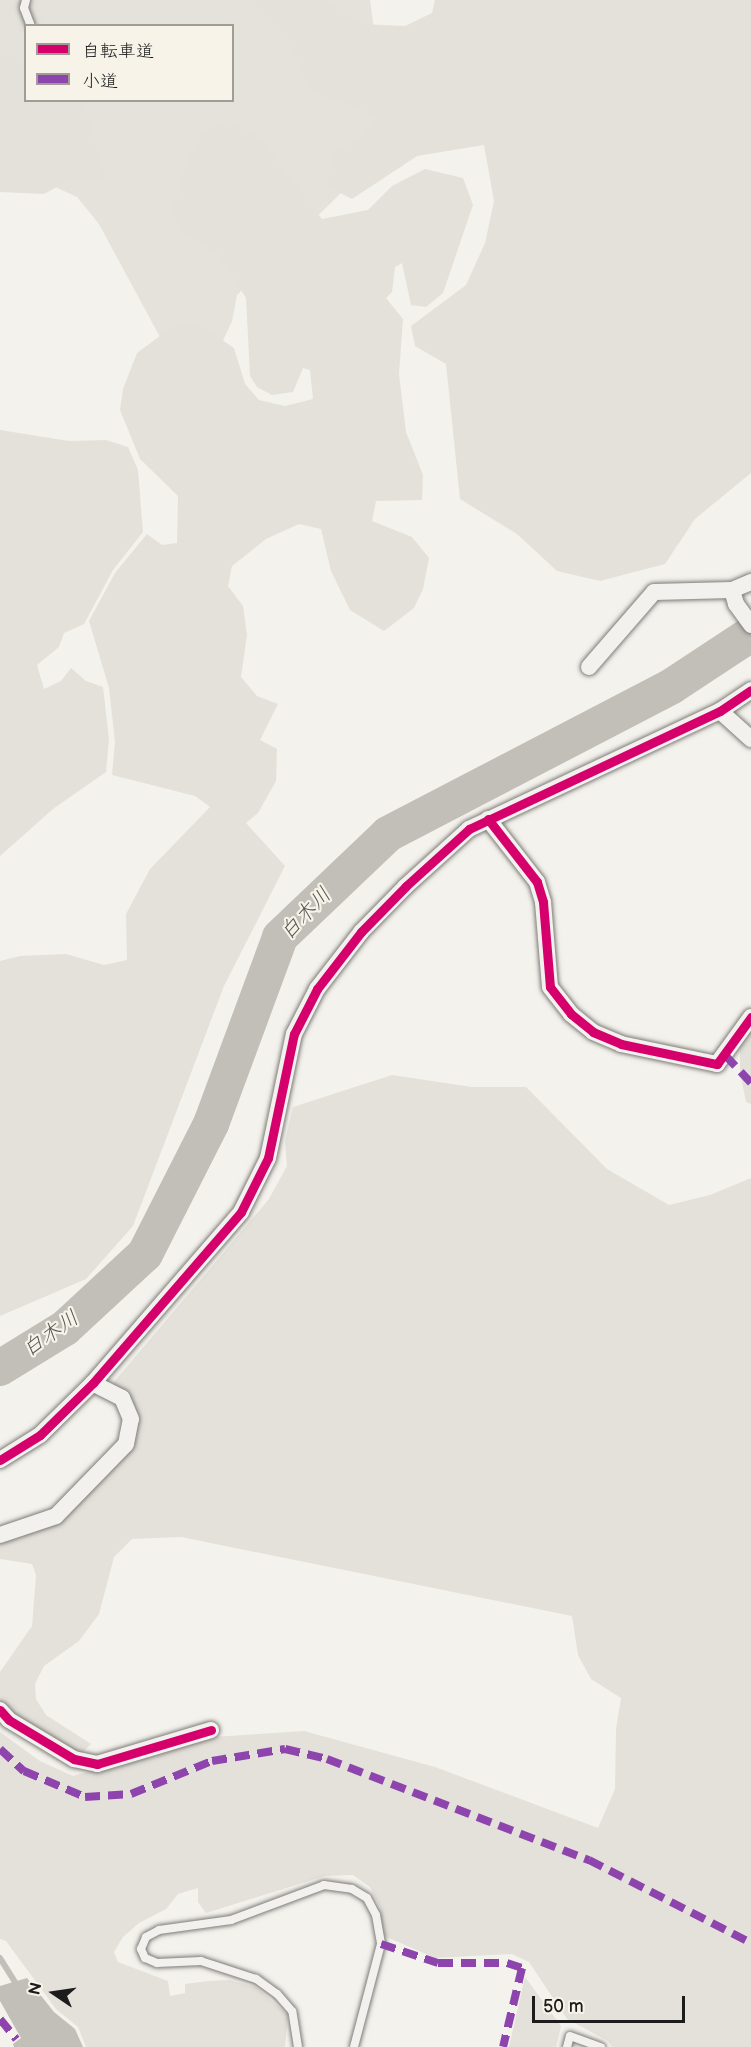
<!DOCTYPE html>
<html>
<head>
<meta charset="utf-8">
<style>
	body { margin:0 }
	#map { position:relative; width:751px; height:2047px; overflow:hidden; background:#f4f2ec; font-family:"Balsamiq Sans","Klee One",sans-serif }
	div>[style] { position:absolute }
	.built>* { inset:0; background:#e4e2da }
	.green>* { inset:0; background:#e4e1da }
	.water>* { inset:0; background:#c2bfb8 }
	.stream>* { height:6px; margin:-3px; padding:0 3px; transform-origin:3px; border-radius:3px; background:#c2bfb8 }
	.river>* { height:36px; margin:-18px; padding:0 18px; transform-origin:18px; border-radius:18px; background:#c2bfb8 }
	.roads { filter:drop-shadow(0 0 2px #7d7c7a) drop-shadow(0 0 2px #7d7c7a) }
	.service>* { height:8px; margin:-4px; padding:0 4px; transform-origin:4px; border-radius:4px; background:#f2f1ed }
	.minor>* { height:16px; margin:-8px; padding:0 8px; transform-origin:8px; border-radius:8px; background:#f2f1ed }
	.quiet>* { height:8px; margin-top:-4px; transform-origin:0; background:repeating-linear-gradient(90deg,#8e44ad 0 15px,transparent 0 23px) }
	.cycleway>* { height:9px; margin:-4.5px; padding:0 4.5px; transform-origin:4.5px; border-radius:4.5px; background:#d6006c }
	span { translate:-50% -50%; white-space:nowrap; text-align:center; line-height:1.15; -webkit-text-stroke:4.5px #f7f3e8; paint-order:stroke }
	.water-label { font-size:21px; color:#565452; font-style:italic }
	.legend { position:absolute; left:24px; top:24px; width:210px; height:78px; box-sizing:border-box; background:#f7f3e8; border:2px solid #9f9d96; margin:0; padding:8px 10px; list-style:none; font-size:18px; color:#1c1c1c }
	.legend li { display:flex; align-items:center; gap:12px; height:30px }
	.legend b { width:30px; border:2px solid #9f9d96 }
	.north { position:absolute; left:24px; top:1963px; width:60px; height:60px; -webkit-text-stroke:4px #f7f3e8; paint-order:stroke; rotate:283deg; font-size:16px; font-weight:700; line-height:24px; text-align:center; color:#1c1c1c }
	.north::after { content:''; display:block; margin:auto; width:21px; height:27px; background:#1c1c1c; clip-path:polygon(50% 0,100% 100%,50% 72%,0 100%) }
	.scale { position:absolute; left:532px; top:1996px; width:153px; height:27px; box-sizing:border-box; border:3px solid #1c1c1c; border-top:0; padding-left:8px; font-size:18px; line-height:21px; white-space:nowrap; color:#1c1c1c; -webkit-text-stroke:4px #f7f3e8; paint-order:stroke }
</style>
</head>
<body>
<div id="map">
	<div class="built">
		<div style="clip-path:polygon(evenodd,0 0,370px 0,381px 82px,403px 166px,341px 193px,237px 295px,232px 321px,195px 402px,99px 224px,77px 197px,42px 181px,0 180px,0 0,26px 26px,232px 26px,232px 100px,26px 100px,26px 26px)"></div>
	</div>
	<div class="green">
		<div style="clip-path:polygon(244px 0,326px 0,361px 24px,405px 26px,432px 13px,435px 0,751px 0,751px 473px,695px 519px,665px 564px,600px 581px,557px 571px,517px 534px,460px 499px,446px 364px,415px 346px,411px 326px,466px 285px,485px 243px,494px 201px,484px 145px,417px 156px,352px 199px,326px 186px,333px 154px,364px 136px,377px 116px,309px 90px,292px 48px)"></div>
		<div style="clip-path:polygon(0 54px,25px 58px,26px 100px,83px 101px,107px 181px,74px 178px,44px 194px,0 192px)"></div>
		<div style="clip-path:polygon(226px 119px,261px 139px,322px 219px,368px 210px,392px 186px,425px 169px,463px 178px,473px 205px,443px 293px,426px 307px,411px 305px,402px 263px,395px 267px,392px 292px,386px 298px,403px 319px,399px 374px,406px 432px,423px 475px,422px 500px,376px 501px,372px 521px,412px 537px,429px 558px,423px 589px,414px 608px,384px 631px,350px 610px,331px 571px,321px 529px,299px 524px,266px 539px,232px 566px,228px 586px,243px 606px,247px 635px,241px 677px,257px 696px,278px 704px,260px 740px,277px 749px,276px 781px,258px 813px,246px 823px,285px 866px,224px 986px,133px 1226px,86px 1279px,0 1316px,0 961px,20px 956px,66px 954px,104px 965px,127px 960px,126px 914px,150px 869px,210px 807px,195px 796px,112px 775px,115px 742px,109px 688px,89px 621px,115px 573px,147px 534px,162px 545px,177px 543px,178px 496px,140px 459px,120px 410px,123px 389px,137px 353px,172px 327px,194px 321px,234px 348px,245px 384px,259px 400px,285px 406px,313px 399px,310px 370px,303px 368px,293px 392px,272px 395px,257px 387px,250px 376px,246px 298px,218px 254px,182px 231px,171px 213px,188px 159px,202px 134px)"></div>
		<div style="clip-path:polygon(0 430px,69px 441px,106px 440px,128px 447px,138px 470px,143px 532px,113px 570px,84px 624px,64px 633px,59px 647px,37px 665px,44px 689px,61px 681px,71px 668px,86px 681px,103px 687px,109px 740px,106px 772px,53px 809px,0 856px)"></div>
		<div style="clip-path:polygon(751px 1030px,751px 1104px,746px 1102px,740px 1073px,740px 1038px)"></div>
		<div style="clip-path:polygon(392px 1075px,472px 1087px,526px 1087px,607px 1169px,669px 1205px,710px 1195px,751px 1178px,751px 2047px,612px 2047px,608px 2041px,567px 2019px,529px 1962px,512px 1954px,435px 1958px,382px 1935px,380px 1907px,370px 1887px,353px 1875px,325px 1876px,206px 1913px,198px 1902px,198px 1888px,178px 1894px,166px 1909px,139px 1923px,123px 1937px,114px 1952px,118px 1962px,168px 1981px,170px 1996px,185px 1993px,185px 1984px,208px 1981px,229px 1980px,256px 1987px,288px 2015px,285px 2047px,86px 2047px,78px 2027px,56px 2009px,6px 1941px,0 1939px,0 1732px,40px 1761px,73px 1776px,213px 1737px,304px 1731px,435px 1767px,598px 1828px,615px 1789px,616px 1729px,621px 1698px,591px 1679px,578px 1655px,572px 1616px,181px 1537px,132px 1539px,114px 1557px,99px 1614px,79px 1641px,44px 1666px,35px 1684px,36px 1699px,46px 1715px,91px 1744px,78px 1757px,0 1718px,0 1672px,32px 1626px,36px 1575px,32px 1564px,0 1559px,0 1541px,45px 1528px,117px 1459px,127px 1394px,113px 1383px,269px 1199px,287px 1166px,285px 1141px,293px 1107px)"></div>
		<div style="clip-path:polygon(525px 1977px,561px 2026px,556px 2047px,509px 2047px)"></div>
	</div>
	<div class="water">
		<div style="clip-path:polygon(27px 1978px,54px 2012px,75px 2029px,83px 2047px,14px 2047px,13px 2044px,21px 2038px,0 2001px,0 1986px)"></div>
	</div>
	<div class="stream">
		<div style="left:0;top:1958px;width:34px;rotate:58deg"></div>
	</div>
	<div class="river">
		<div style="left:0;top:1368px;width:76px;rotate:-31.6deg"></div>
		<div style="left:65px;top:1328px;width:109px;rotate:-42.8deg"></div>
		<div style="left:145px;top:1254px;width:146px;rotate:-63.1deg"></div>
		<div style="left:211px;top:1124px;width:199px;rotate:-69.7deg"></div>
		<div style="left:280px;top:937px;width:149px;rotate:-43.6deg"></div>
		<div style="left:388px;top:834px;width:320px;rotate:-27.5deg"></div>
		<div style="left:672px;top:686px;width:95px;rotate:-33.4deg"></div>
	</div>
	<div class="roads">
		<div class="service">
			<div style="left:26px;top:0;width:8px;rotate:104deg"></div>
			<div style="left:24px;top:8px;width:19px;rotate:69deg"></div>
			<div style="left:298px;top:2047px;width:36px;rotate:-99deg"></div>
			<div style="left:292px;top:2011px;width:23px;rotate:-131deg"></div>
			<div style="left:277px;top:1994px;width:26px;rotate:-144deg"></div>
			<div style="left:256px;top:1979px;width:58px;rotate:-161.9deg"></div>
			<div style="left:201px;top:1961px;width:44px;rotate:177.4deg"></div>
			<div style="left:157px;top:1963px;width:13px;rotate:-157deg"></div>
			<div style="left:145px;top:1958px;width:10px;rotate:-114deg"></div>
			<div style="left:141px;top:1949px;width:13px;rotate:-67deg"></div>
			<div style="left:146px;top:1937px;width:15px;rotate:-28deg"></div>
			<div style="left:159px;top:1930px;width:73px;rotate:-7.9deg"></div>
			<div style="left:231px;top:1920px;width:99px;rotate:-20.6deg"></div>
			<div style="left:324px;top:1885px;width:28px;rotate:8deg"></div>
			<div style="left:352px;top:1889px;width:17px;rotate:31deg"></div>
			<div style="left:367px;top:1898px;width:19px;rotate:62deg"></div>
			<div style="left:376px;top:1915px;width:29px;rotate:80deg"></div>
			<div style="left:381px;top:1944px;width:106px;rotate:104.7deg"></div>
			<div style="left:567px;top:2047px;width:11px;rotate:-75deg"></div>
			<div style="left:570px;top:2036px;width:33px;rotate:20deg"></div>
		</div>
		<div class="minor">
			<div style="left:732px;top:590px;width:15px;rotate:74deg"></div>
			<div style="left:736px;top:604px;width:26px;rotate:54deg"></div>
			<div style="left:589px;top:667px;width:99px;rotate:-49.1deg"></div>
			<div style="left:654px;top:592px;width:78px;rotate:-1.5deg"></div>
			<div style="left:732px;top:590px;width:21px;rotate:-23deg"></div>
			<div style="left:720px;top:711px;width:42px;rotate:42.1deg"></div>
			<div style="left:488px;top:819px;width:80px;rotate:52.1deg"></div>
			<div style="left:537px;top:882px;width:21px;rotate:73deg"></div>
			<div style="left:543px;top:902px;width:85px;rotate:85.3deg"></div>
			<div style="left:550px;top:987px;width:34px;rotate:52deg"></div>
			<div style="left:571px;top:1014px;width:28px;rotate:39deg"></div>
			<div style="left:593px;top:1032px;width:30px;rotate:23deg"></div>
			<div style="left:621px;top:1044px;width:98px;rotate:11.8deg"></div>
			<div style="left:717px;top:1064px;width:58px;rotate:-54.1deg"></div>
			<div style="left:0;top:1460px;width:47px;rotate:-32deg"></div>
			<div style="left:40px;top:1435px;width:74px;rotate:-44.5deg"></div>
			<div style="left:93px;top:1383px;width:226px;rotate:-49.1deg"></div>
			<div style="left:241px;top:1212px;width:60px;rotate:-63.4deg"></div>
			<div style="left:268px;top:1158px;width:127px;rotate:-78.2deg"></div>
			<div style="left:294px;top:1034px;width:51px;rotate:-62.9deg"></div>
			<div style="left:317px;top:989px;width:72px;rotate:-52.3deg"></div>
			<div style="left:361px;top:932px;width:64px;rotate:-45.6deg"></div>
			<div style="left:406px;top:886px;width:85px;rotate:-42.1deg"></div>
			<div style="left:469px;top:829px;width:277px;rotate:-25.2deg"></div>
			<div style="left:720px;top:711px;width:37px;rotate:-34deg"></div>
			<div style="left:0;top:1535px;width:59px;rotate:-18.7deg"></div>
			<div style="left:56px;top:1516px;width:100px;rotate:-45.8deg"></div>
			<div style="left:126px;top:1444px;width:25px;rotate:-79deg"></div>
			<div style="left:131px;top:1419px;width:23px;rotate:-113deg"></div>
			<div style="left:122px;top:1398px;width:33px;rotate:-153deg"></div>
			<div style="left:0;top:1710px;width:13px;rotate:48deg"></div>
			<div style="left:9px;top:1720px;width:76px;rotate:31deg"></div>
			<div style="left:74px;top:1759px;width:24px;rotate:12deg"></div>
			<div style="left:97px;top:1764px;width:119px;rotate:-16.6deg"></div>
		</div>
	</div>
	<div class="quiet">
		<div style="left:725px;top:1055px;width:38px;rotate:47deg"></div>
		<div style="left:0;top:1749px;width:33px;rotate:43deg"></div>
		<div style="left:24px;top:1771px;width:66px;rotate:23.1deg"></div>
		<div style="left:85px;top:1797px;width:46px;rotate:-3.7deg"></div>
		<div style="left:131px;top:1794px;width:87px;rotate:-22.2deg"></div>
		<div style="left:212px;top:1761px;width:74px;rotate:-9.3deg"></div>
		<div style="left:285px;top:1749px;width:43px;rotate:13.4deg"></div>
		<div style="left:327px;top:1759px;width:281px;rotate:21.1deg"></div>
		<div style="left:589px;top:1860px;width:182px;rotate:27.1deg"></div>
		<div style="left:381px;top:1944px;width:60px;rotate:18.4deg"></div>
		<div style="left:438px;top:1963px;width:69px"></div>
		<div style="left:507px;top:1963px;width:16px;rotate:18deg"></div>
		<div style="left:522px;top:1968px;width:81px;rotate:103.5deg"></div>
		<div style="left:0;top:2019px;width:26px;rotate:51deg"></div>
	</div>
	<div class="cycleway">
		<div style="left:488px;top:819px;width:80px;rotate:52.1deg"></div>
		<div style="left:537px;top:882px;width:21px;rotate:73deg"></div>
		<div style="left:543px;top:902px;width:85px;rotate:85.3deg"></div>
		<div style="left:550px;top:987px;width:34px;rotate:52deg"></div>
		<div style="left:571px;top:1014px;width:28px;rotate:39deg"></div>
		<div style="left:593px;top:1032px;width:30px;rotate:23deg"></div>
		<div style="left:621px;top:1044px;width:98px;rotate:11.8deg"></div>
		<div style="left:717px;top:1064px;width:58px;rotate:-54.1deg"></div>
		<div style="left:0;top:1460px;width:47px;rotate:-32deg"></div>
		<div style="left:40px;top:1435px;width:74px;rotate:-44.5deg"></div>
		<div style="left:93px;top:1383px;width:226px;rotate:-49.1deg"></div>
		<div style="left:241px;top:1212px;width:60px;rotate:-63.4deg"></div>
		<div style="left:268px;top:1158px;width:127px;rotate:-78.2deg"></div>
		<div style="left:294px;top:1034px;width:51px;rotate:-62.9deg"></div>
		<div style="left:317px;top:989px;width:72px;rotate:-52.3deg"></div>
		<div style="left:361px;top:932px;width:64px;rotate:-45.6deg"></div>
		<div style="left:406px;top:886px;width:85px;rotate:-42.1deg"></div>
		<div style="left:469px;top:829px;width:277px;rotate:-25.2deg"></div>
		<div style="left:720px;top:711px;width:37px;rotate:-34deg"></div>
		<div style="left:0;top:1710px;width:13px;rotate:48deg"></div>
		<div style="left:9px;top:1720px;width:76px;rotate:31deg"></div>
		<div style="left:74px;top:1759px;width:24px;rotate:12deg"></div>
		<div style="left:97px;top:1764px;width:119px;rotate:-16.6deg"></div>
	</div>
	<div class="water-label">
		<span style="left:306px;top:914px;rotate:-46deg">白木川</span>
		<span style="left:51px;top:1334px;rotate:-35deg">白木川</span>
	</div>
	<ul class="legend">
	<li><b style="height:8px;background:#d6006c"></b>自転車道</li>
	<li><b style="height:8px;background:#8e44ad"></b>小道</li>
	</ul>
	<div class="north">N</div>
	<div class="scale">50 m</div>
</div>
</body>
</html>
